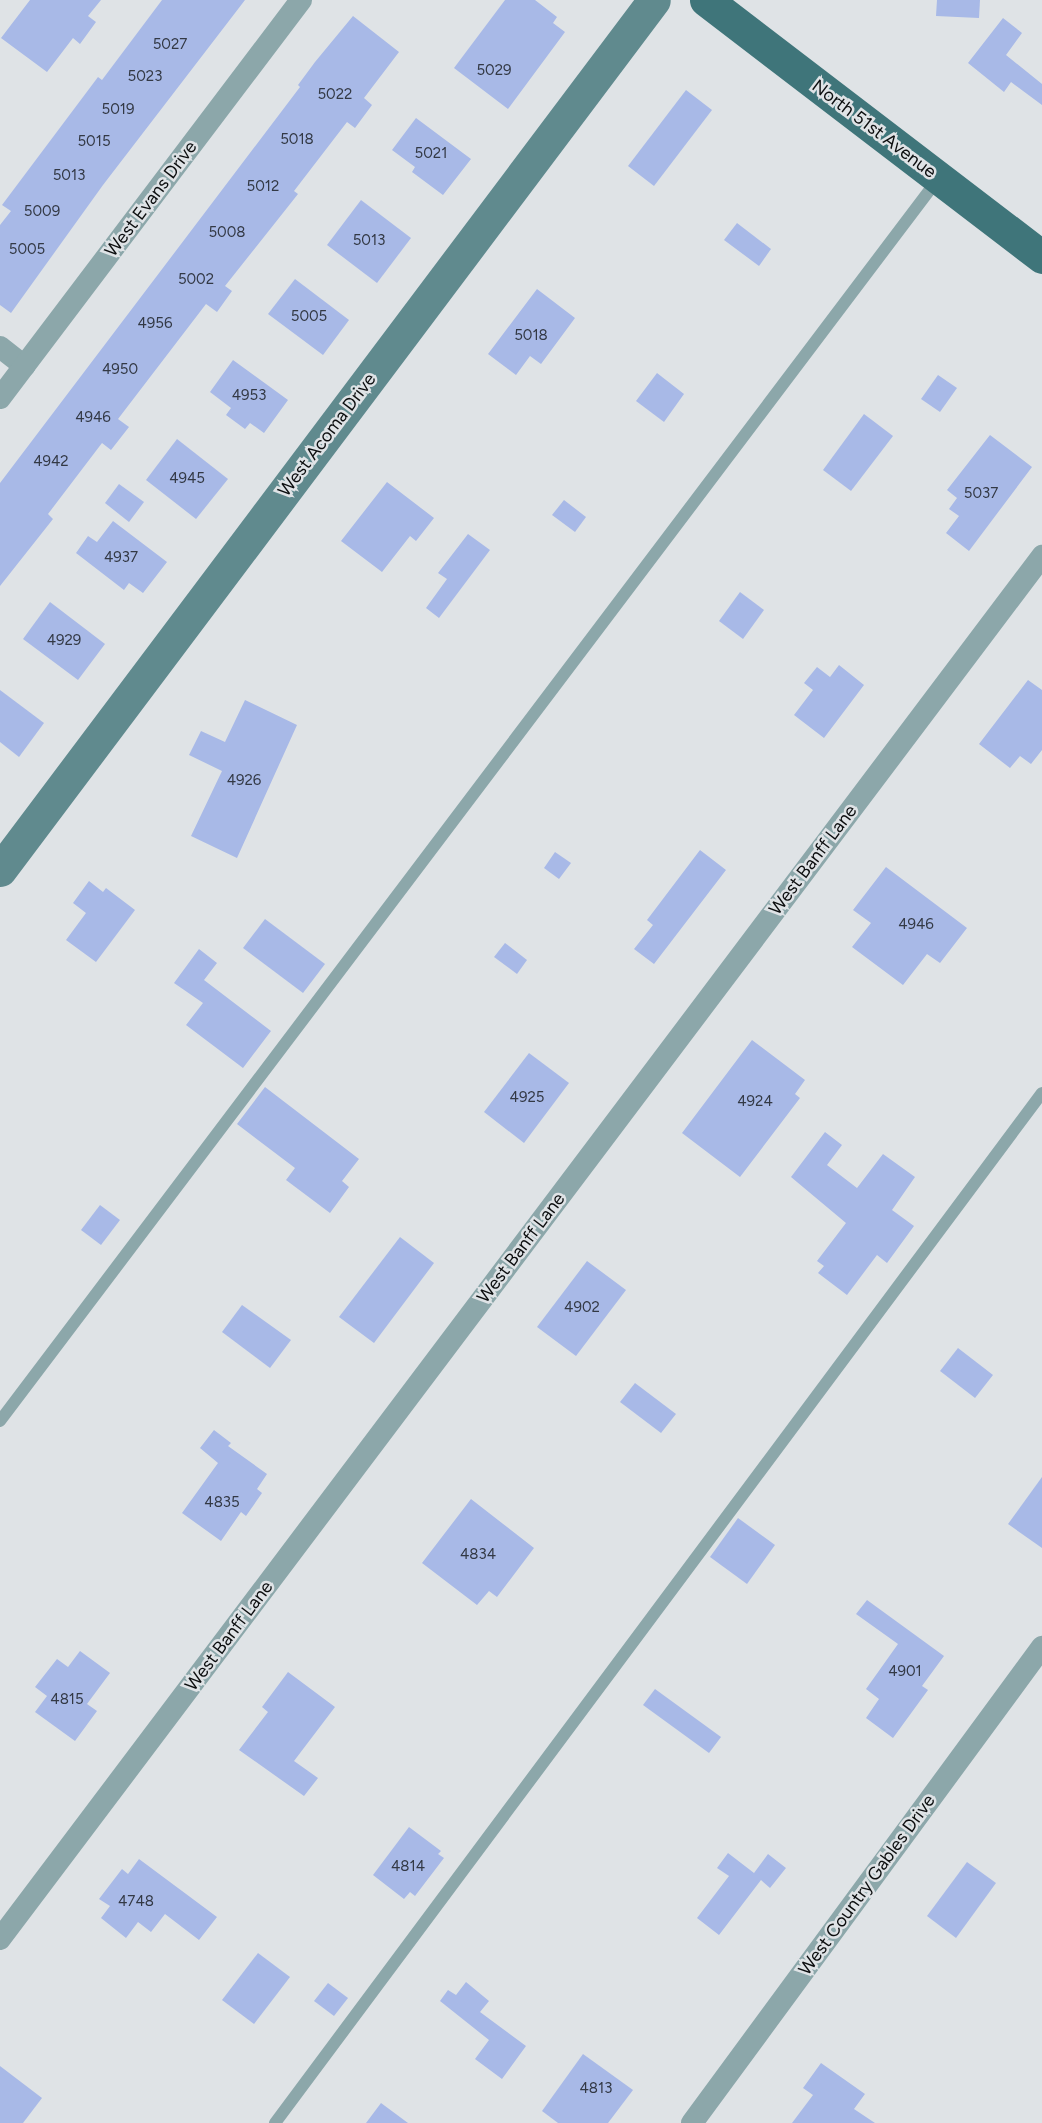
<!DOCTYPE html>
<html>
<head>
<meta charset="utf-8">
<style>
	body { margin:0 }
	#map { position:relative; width:1042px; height:2123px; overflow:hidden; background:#dfe3e6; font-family:Figtree,sans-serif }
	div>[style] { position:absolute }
	.building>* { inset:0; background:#a8b9e7 }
	.lane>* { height:12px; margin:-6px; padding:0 6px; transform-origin:6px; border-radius:6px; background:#8ca7aa }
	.street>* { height:22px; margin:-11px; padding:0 11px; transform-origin:11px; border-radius:11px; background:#8ca7aa }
	.secondary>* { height:33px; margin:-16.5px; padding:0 16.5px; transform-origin:16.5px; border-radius:16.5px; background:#608a8e }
	.primary>* { height:33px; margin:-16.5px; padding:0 16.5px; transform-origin:16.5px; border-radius:16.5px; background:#3f757a }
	span { translate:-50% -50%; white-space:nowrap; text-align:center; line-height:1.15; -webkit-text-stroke:5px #dfe3e6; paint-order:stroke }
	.number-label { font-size:15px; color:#333945 }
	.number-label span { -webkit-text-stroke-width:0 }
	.street-label { font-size:18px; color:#0c0e0f }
</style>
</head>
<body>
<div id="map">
	<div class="building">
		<div style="clip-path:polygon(30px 0,101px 0,88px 16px,96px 22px,80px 44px,73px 38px,47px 72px,1px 38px)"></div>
		<div style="clip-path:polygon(162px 0,245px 0,103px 185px,11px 313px,0 305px,0 225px,11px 211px,2px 205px,98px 77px,102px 80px)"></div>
		<div style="clip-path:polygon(505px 0,535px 0,557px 17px,553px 23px,565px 32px,508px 109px,454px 68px)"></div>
		<div style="clip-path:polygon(937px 0,980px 0,979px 18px,936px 16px)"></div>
		<div style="clip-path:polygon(353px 16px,399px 52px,364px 98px,372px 105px,355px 128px,347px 122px,294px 191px,298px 194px,225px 286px,232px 291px,217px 312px,206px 304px,118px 419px,129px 427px,111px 450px,102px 443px,48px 514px,53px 519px,0 586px,0 483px,300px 87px,298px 85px,315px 62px)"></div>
		<div style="clip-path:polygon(1003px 18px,1022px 33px,1006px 55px,1042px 84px,1042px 105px,1011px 82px,1004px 92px,968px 63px)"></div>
		<div style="clip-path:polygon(686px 90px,712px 110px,654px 186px,628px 166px)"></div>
		<div style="clip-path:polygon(416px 118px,471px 159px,443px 195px,412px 172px,415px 167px,392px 150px)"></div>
		<div style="clip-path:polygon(361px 200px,411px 238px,377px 283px,327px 245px)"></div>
		<div style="clip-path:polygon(737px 223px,771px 249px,759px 266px,724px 240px)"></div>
		<div style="clip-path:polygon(295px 279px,349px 320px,323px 355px,268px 314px)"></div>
		<div style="clip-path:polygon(537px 289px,575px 318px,541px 364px,530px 356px,516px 375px,488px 354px)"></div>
		<div style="clip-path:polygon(233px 360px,288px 400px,264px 433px,250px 423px,245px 429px,226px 415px,231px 408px,210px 392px)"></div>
		<div style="clip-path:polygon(657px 373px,684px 394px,664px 422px,636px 401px)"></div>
		<div style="clip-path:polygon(938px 375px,957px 388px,940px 412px,921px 399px)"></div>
		<div style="clip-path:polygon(864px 414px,893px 436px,851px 491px,823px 470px)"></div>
		<div style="clip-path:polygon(990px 435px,1032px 467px,969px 551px,946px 533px,959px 516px,949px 509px,957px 498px,947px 490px)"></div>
		<div style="clip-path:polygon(177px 439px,228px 479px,196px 519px,146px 480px)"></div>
		<div style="clip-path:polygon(387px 482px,434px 518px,416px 541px,410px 536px,382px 572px,341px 541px)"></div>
		<div style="clip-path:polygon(119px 484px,144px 502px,129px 522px,105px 503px)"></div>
		<div style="clip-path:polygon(564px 500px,586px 517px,575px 532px,552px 515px)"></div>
		<div style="clip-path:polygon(113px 521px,167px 562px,143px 593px,129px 583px,124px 590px,76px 553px,88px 536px,97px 542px)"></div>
		<div style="clip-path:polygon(468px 534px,490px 550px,439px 618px,426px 608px,447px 579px,438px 573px)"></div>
		<div style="clip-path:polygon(740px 592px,764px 610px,743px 639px,719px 621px)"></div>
		<div style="clip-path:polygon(50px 602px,105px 644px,78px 680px,23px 639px)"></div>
		<div style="clip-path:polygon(839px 665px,864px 685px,824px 738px,794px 715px,813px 690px,804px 683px,817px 667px,830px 677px)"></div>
		<div style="clip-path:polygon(1028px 680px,1042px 690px,1042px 750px,1031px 764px,1020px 756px,1010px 768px,979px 744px)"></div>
		<div style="clip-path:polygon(0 690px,44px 723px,19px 757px,0 742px)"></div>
		<div style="clip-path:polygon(245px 700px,297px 725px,237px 858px,191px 836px,222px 771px,189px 755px,201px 731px,225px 742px)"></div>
		<div style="clip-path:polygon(700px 850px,726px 870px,654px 964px,634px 949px,653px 925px,647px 920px)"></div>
		<div style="clip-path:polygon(555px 852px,571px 863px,559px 879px,544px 868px)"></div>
		<div style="clip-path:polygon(886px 867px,967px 928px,940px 963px,927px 954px,903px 985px,852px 947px,871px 923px,853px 910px)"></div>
		<div style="clip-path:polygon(89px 881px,103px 892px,106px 888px,135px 910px,96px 962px,66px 940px,86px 913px,73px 903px)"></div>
		<div style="clip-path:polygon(265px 919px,325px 964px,303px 993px,243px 948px)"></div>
		<div style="clip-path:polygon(505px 943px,527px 960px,517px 974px,494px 957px)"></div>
		<div style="clip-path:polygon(199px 949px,217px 963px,204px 980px,271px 1031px,243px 1068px,186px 1025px,203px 1003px,174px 983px)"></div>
		<div style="clip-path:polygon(752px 1040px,805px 1080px,795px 1094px,800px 1098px,740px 1177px,682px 1133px)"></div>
		<div style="clip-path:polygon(529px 1053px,569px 1083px,524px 1143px,484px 1112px)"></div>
		<div style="clip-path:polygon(265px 1087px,359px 1159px,342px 1181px,349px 1187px,330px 1213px,286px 1180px,295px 1168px,237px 1124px)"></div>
		<div style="clip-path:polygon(825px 1132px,842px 1145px,827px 1165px,857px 1188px,883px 1154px,915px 1177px,892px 1210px,914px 1226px,887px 1263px,877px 1255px,847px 1295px,818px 1273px,824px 1266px,817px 1261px,846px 1223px,791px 1177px)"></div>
		<div style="clip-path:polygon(100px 1205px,120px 1220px,101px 1245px,81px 1230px)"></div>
		<div style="clip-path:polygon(400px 1237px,434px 1263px,374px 1343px,339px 1317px)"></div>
		<div style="clip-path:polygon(587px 1261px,626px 1290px,576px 1356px,537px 1327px)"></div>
		<div style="clip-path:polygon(242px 1305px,291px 1340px,270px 1368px,222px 1332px)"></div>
		<div style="clip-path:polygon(958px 1348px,993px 1375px,975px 1398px,940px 1371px)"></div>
		<div style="clip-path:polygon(635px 1383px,676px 1414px,661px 1433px,620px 1402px)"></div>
		<div style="clip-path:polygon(214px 1430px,231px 1443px,228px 1446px,267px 1474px,257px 1489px,262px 1493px,246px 1516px,241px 1512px,221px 1541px,182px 1513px,218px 1463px,200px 1448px)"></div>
		<div style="clip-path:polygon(1042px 1477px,1042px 1548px,1008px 1524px)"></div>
		<div style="clip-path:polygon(471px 1499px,534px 1548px,497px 1597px,489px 1591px,477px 1605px,422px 1563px)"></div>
		<div style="clip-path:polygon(738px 1518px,775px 1545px,747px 1584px,710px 1557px)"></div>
		<div style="clip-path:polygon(867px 1600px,944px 1656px,922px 1686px,928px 1690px,893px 1738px,866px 1718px,879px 1699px,866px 1689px,898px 1644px,856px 1614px)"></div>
		<div style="clip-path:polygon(80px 1651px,110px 1673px,87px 1704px,97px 1711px,75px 1741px,35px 1712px,47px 1696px,35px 1687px,57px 1659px,68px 1667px)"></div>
		<div style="clip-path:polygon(288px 1672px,335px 1707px,294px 1761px,318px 1778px,304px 1796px,239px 1750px,268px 1712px,262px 1707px)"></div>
		<div style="clip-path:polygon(655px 1689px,721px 1737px,709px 1753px,643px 1705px)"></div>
		<div style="clip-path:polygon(409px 1827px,441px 1851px,438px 1854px,444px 1858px,415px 1896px,410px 1892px,404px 1899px,373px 1875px)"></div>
		<div style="clip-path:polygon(728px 1853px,754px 1873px,768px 1854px,786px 1868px,770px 1888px,761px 1880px,719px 1935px,697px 1918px,729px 1876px,717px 1868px)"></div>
		<div style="clip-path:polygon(139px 1859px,217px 1917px,199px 1940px,165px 1914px,151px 1932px,138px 1922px,126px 1938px,101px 1918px,110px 1906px,99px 1899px,122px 1869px,128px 1874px)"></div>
		<div style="clip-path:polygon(967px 1862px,996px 1883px,956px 1938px,927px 1916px)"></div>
		<div style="clip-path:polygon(258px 1953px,290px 1977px,254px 2024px,222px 2000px)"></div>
		<div style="clip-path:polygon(466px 1982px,489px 2001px,480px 2012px,526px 2046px,502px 2079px,475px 2059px,489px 2040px,440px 2001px,448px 1990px,456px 1995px)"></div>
		<div style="clip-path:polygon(328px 1983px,348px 1998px,334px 2016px,314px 2001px)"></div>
		<div style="clip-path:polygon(583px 2054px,633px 2090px,608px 2123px,558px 2123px,542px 2111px)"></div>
		<div style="clip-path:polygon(821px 2063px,865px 2094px,854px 2109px,875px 2123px,792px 2123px,813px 2095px,803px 2088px)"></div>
		<div style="clip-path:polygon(0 2066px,42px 2098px,23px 2123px,0 2123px)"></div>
		<div style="clip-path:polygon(381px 2103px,408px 2123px,366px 2123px)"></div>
	</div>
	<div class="lane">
		<div style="left:0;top:1421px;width:1556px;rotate:-52.94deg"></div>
		<div style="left:275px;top:2123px;width:1284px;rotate:-53.33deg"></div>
	</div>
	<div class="street">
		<div style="left:0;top:347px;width:31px;rotate:38deg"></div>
		<div style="left:0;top:398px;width:499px;rotate:-52.9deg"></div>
		<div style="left:0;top:1939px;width:1732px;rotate:-53deg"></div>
		<div style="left:692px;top:2123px;width:591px;rotate:-53.67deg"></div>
	</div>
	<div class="secondary">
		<div style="left:0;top:870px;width:1088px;rotate:-53.07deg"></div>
	</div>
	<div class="primary">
		<div style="left:706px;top:0;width:423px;rotate:37.4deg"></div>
	</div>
	<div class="number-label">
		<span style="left:170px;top:45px">5027</span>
		<span style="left:494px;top:71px">5029</span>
		<span style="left:145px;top:77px">5023</span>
		<span style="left:335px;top:95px">5022</span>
		<span style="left:118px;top:110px">5019</span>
		<span style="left:297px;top:140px">5018</span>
		<span style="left:94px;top:142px">5015</span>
		<span style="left:431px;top:154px">5021</span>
		<span style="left:69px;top:176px">5013</span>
		<span style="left:263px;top:187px">5012</span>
		<span style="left:42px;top:212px">5009</span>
		<span style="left:227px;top:233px">5008</span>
		<span style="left:369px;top:241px">5013</span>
		<span style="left:27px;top:250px">5005</span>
		<span style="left:196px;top:280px">5002</span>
		<span style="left:309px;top:317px">5005</span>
		<span style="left:155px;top:324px">4956</span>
		<span style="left:531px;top:336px">5018</span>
		<span style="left:120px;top:370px">4950</span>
		<span style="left:249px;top:396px">4953</span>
		<span style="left:93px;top:418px">4946</span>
		<span style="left:51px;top:462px">4942</span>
		<span style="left:187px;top:479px">4945</span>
		<span style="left:981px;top:494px">5037</span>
		<span style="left:121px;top:558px">4937</span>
		<span style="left:64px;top:641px">4929</span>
		<span style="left:244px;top:781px">4926</span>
		<span style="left:916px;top:925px">4946</span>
		<span style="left:527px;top:1098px">4925</span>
		<span style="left:755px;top:1102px">4924</span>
		<span style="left:582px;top:1308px">4902</span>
		<span style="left:222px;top:1503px">4835</span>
		<span style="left:478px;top:1555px">4834</span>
		<span style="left:905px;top:1672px">4901</span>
		<span style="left:67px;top:1700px">4815</span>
		<span style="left:408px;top:1867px">4814</span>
		<span style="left:136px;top:1902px">4748</span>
		<span style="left:596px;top:2089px">4813</span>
	</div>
	<div class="street-label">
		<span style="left:874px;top:129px;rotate:37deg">North 51st Avenue</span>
		<span style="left:151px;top:199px;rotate:-53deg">West Evans Drive</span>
		<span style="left:327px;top:435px;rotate:-53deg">West Acoma Drive</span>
		<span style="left:813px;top:860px;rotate:-53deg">West Banff Lane</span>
		<span style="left:521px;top:1248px;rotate:-53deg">West Banff Lane</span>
		<span style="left:229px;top:1636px;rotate:-53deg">West Banff Lane</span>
		<span style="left:867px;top:1885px;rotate:-54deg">West Country Gables Drive</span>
	</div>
</div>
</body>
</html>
